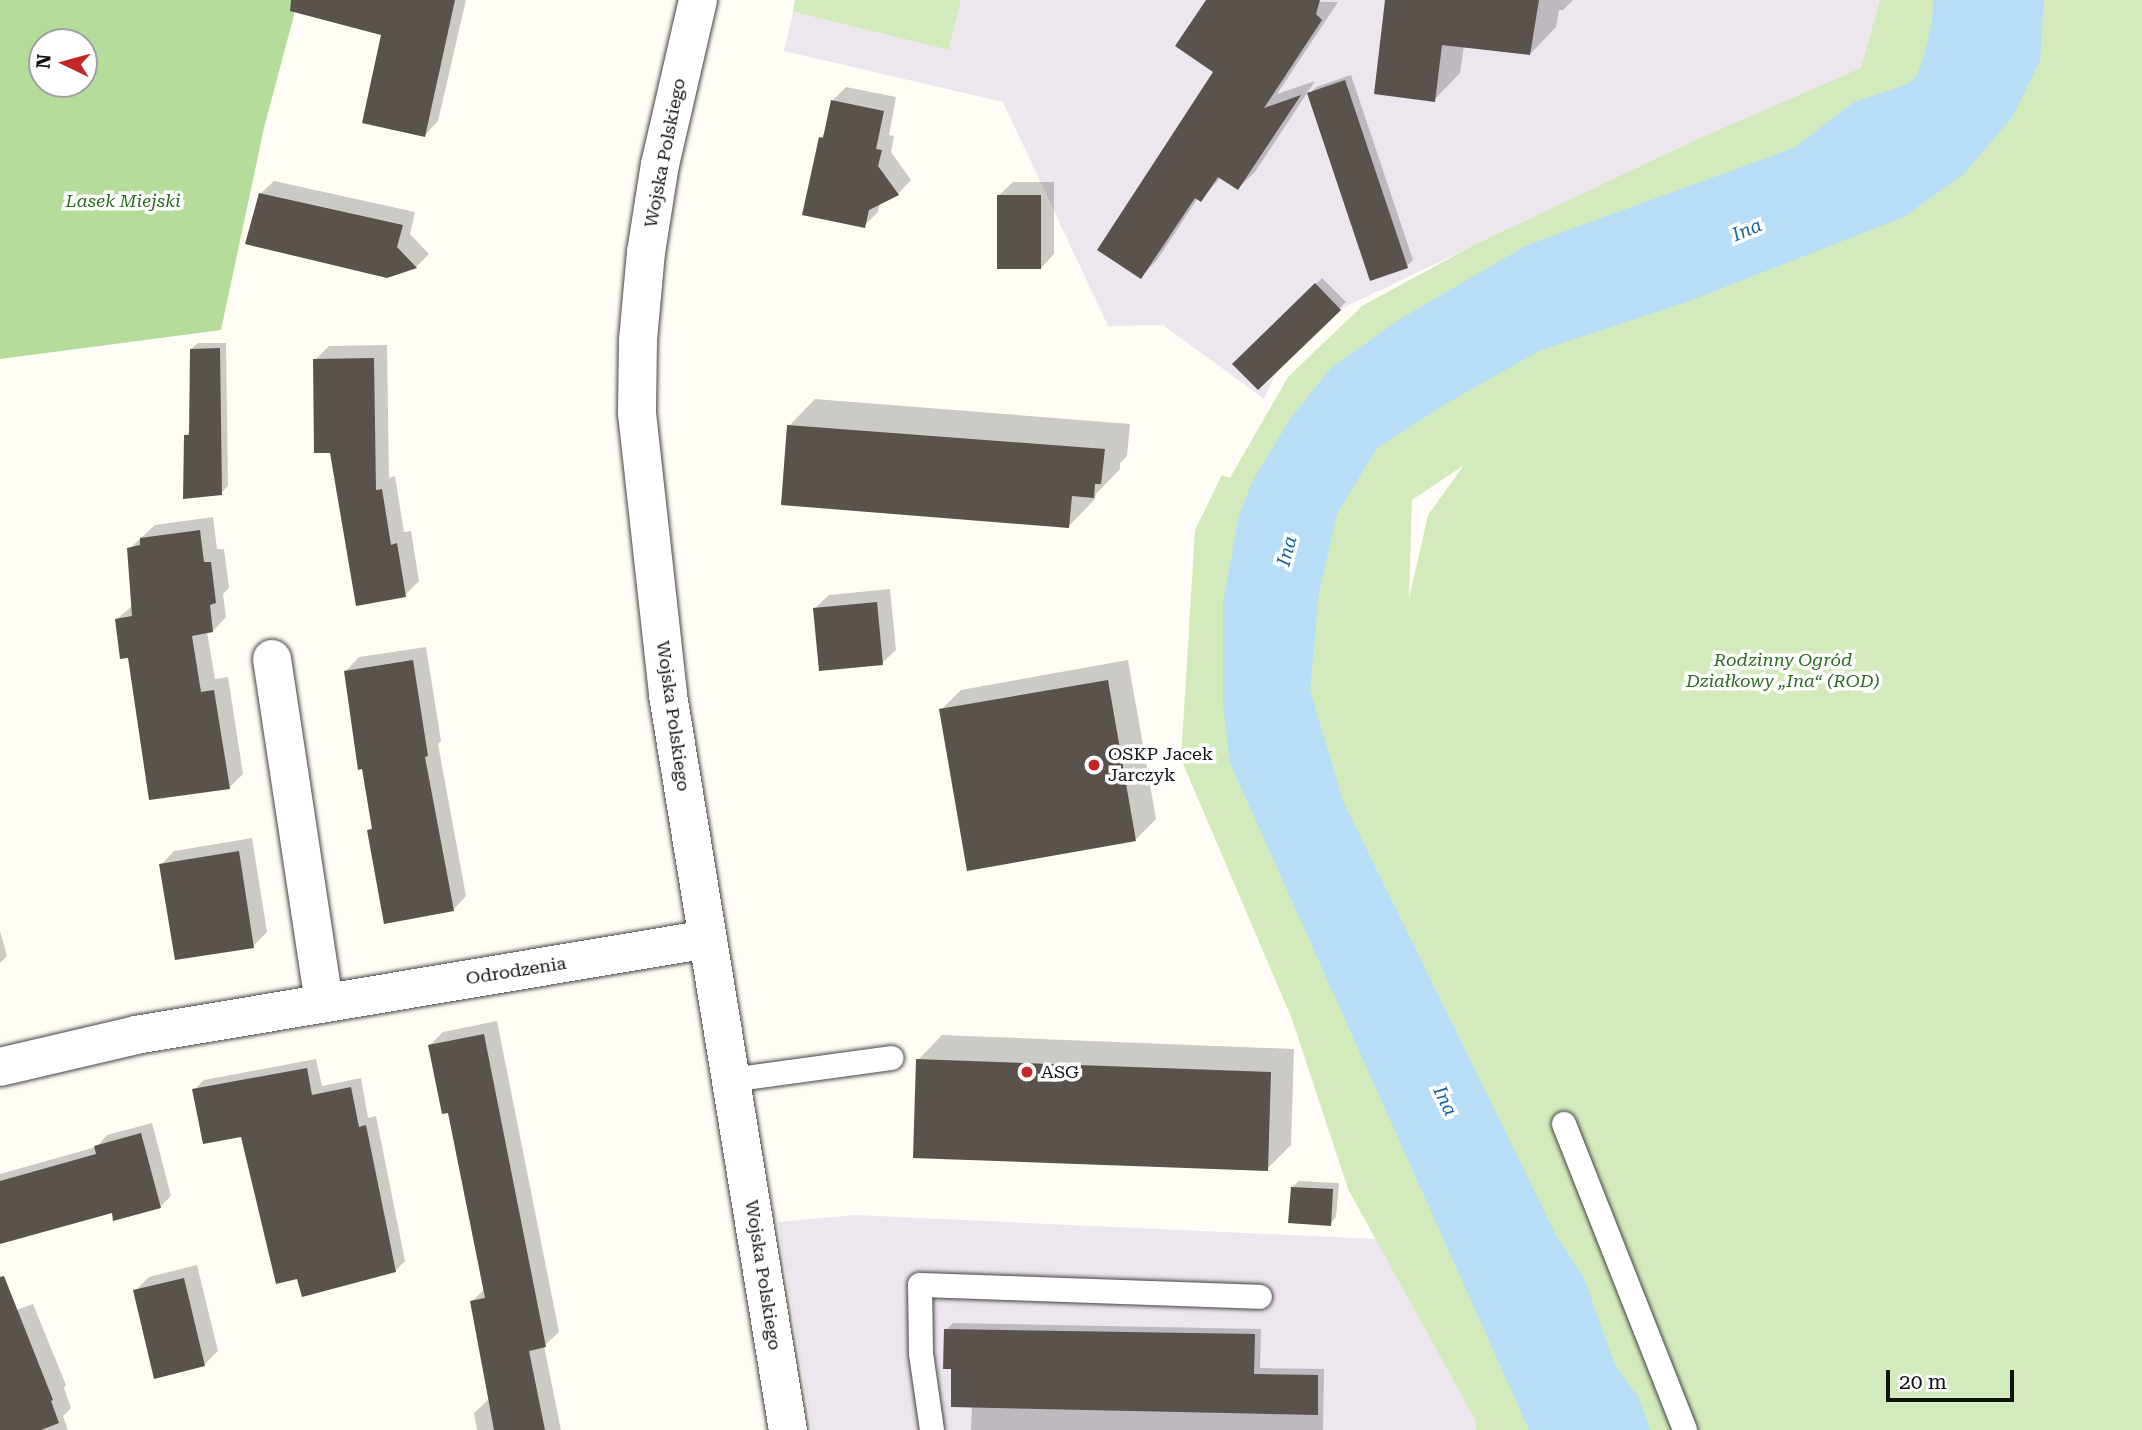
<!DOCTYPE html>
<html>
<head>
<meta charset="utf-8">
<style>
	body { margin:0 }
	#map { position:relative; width:2142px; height:1430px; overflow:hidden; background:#fffdf5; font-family:"Roboto Serif",serif }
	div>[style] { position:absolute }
	.industrial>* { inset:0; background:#eee6ef }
	.green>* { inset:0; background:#d3ebbc }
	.forest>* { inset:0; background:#b6dc9b }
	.water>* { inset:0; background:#b8def7 }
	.shadow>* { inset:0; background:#0003 }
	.building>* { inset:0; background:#5a524d }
	.roads { filter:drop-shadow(0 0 2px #444) drop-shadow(0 0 2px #444) }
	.service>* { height:24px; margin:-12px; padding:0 12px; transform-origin:12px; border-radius:12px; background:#fff }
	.minor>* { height:38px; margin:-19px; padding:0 19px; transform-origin:19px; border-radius:19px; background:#fff }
	.tertiary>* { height:38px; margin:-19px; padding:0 19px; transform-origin:19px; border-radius:19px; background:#fff }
	.dots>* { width:19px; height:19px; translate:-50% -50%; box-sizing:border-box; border:4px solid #fff; border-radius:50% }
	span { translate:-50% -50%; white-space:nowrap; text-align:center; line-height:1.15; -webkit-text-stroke:7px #fff; paint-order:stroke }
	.street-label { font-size:18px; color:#111 }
	.park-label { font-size:18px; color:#2c6b1f; font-style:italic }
	.poi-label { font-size:18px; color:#111 }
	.left { translate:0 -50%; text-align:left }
	.water-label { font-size:19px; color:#1663a6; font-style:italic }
	.north { position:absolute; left:28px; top:28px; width:70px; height:70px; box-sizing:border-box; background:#fff; border:2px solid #a0a0a0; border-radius:50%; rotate:275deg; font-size:19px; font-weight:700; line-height:28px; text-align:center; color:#111 }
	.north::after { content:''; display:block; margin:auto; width:24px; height:32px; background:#c42528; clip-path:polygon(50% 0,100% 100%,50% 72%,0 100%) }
	.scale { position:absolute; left:1886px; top:1370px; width:128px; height:32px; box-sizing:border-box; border:4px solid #111; border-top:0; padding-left:9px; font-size:21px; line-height:24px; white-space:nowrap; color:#111; -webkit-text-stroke:5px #fff; paint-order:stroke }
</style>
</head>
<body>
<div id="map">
	<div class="industrial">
		<div style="clip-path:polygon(961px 0,1903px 0,1855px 80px,1810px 100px,1691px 142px,1345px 307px,1276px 373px,1264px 399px,1163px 325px,1108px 326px,1003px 102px,784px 51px,793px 12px,949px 50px)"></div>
		<div style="clip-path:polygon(855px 1215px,1376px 1239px,1475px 1420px,1476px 1430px,812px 1430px,778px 1222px)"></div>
	</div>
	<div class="green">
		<div style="clip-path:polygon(795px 0,961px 0,949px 50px,793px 12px)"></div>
		<div style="clip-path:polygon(evenodd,1880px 0,2142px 0,2142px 1430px,1476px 1430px,1475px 1420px,1348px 1189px,1292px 1019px,1181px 759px,1195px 530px,1222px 475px,1230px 478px,1288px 377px,1362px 306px,1472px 246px,1691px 142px,1861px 68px,1880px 0,1464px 465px,1428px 515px,1409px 599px,1412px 500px,1464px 465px)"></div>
	</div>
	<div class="forest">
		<div style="clip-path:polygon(evenodd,0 0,298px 0,264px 128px,221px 330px,0 359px,0 0,42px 42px,84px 42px,84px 84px,42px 84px,42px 42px)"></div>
	</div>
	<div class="water">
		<div style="clip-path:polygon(1933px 0,2044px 0,2040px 61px,2013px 116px,1964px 174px,1904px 217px,1687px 302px,1541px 350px,1449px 402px,1377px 448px,1337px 514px,1319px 593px,1310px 690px,1343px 801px,1556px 1235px,1584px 1278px,1615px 1365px,1639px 1398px,1650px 1430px,1529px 1430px,1230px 763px,1223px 705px,1223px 603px,1239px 515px,1252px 482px,1290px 419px,1331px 368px,1400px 319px,1527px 245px,1794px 148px,1854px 102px,1905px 85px,1916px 77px,1923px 60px,1932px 23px)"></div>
	</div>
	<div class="shadow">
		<div style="clip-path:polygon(313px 0,466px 0,438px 121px,425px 135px,383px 34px)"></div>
		<div style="clip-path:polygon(1208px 0,1338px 2px,1277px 94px,1315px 81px,1255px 172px,1238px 188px,1221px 177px,1201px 200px,1198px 198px,1157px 260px,1141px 277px,1215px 71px)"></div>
		<div style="clip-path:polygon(1387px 0,1573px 0,1563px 10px,1559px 10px,1556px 27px,1530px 54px,1464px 46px,1460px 73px,1434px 100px)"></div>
		<div style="clip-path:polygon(1351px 75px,1413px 260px,1407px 266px,1309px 94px,1316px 87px)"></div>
		<div style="clip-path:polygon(846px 87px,896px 97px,889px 135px,894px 136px,891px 152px,911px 180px,898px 194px,880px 202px,878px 212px,864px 226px,820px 138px,826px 132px,832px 101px)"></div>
		<div style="clip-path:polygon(274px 181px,415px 212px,410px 234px,429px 254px,416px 267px,387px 276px,260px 194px)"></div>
		<div style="clip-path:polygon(1013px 182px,1054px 182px,1054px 254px,1041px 268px,999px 195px)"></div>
		<div style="clip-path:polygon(1322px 278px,1346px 302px,1258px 388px,1235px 364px)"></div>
		<div style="clip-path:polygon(198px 343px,226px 343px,228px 486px,221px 493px,185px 436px,191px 430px,191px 349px)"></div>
		<div style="clip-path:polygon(387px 345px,389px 478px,395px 476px,404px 532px,411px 531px,419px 581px,405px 595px,315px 360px,329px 346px)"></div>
		<div style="clip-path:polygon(815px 399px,1130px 424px,1127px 456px,1120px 463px,1120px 469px,1096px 494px,1095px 499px,1069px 526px,789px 426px)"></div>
		<div style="clip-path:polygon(213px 517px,217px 549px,224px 549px,229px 588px,223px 594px,226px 617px,213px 631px,207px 632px,215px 679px,228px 677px,243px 774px,229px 788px,130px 656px,117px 619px,133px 605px,129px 549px,155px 525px)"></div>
		<div style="clip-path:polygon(890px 589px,896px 650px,882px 663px,815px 608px,829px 595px)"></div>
		<div style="clip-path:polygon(426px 647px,441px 741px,438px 744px,466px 896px,453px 910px,369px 830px,373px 827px,346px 671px,359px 657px)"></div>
		<div style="clip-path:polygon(1128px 660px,1156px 819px,1136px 839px,941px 710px,961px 690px)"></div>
		<div style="clip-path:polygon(252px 838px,267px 932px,253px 946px,161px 865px,174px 851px)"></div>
		<div style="clip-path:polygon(0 931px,7px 956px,0 963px)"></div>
		<div style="clip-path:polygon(497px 1021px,559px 1332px,544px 1346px,561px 1430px,477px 1430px,474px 1413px,490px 1398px,472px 1301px,485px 1289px,449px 1110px,430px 1045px,443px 1032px)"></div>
		<div style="clip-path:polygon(942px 1035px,1294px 1049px,1291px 1145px,1267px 1169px,918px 1060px)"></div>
		<div style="clip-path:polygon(316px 1059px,322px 1086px,361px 1078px,368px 1118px,376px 1116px,405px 1261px,395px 1271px,298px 1277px,242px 1135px,194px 1090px,204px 1080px)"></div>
		<div style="clip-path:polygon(152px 1123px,171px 1196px,160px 1207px,113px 1211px,0 1242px,0 1174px,96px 1147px,107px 1135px)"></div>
		<div style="clip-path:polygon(1299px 1181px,1339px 1183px,1336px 1217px,1330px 1224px,1292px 1187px)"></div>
		<div style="clip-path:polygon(197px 1265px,218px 1351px,204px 1365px,135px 1291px,149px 1277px)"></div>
		<div style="clip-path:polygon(33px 1304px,66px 1385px,64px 1388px,71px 1408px,63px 1416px,68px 1430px,0 1430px,0 1316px)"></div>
		<div style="clip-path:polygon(953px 1323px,1261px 1329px,1260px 1368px,1324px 1369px,1323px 1430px,971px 1430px,972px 1405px,953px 1367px,946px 1330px)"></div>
	</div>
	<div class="building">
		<div style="clip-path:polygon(291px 0,455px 0,425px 137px,362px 123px,381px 35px,290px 11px)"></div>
		<div style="clip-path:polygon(1206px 0,1320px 0,1316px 14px,1322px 20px,1264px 108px,1301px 95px,1238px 190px,1218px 177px,1201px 202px,1195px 198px,1141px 279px,1097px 250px,1213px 72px,1175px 46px)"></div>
		<div style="clip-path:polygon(1385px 0,1539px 0,1530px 55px,1442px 45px,1435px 102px,1374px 94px)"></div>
		<div style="clip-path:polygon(1345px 80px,1408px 268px,1370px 281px,1307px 93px)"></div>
		<div style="clip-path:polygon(831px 100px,884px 111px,876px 149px,882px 150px,878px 166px,899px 195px,869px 210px,865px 228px,802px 215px,819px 137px,823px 138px)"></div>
		<div style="clip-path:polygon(259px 193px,403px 225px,397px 247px,417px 268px,387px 278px,245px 244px)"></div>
		<div style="clip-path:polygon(997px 195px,1041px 195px,1041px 269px,997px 269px)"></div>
		<div style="clip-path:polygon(1315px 283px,1341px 310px,1258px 390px,1232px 364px)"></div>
		<div style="clip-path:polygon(220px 348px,222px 495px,183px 499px,184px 435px,189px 435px,190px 349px)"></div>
		<div style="clip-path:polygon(374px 358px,376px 490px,382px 489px,391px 545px,397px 543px,406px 597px,356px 606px,330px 453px,314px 453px,313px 359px)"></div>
		<div style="clip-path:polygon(787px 425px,1105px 449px,1101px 484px,1095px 484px,1094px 498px,1072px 496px,1069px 528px,781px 505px)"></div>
		<div style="clip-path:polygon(200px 530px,204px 562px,211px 562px,216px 603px,210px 605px,213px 632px,192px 636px,201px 692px,214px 690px,230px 789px,149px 800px,128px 658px,120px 659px,115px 619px,132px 616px,127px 548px,140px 545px,140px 538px)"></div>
		<div style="clip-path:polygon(877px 602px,883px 665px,819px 671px,813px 608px)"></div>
		<div style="clip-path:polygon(413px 660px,428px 756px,425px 757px,454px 911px,384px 924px,367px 830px,372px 829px,362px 769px,358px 770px,344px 671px)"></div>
		<div style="clip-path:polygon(1108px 680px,1136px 841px,967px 871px,939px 709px)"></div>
		<div style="clip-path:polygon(239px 851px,254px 948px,175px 960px,159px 864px)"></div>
		<div style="clip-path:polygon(484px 1034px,546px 1347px,529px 1351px,545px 1430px,494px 1430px,470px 1301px,485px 1298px,448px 1113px,442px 1114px,428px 1045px)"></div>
		<div style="clip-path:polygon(916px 1059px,1271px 1072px,1268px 1171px,913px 1158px)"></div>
		<div style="clip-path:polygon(307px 1068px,312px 1095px,351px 1087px,359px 1127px,366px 1125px,396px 1272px,302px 1297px,297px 1279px,276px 1284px,241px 1137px,203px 1144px,192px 1089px)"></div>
		<div style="clip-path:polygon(141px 1133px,161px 1208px,113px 1221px,112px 1213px,0 1244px,0 1181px,96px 1154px,94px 1146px)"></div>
		<div style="clip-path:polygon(1291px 1187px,1333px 1189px,1331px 1226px,1288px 1223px)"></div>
		<div style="clip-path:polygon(4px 1276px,53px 1400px,51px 1401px,59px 1423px,41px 1430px,0 1430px,0 1277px)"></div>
		<div style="clip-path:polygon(184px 1278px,205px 1366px,154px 1379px,133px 1290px)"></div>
		<div style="clip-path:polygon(944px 1329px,1255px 1334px,1254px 1374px,1318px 1375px,1318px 1415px,951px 1407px,951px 1369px,943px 1369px)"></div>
	</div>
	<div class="roads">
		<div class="service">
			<div style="left:731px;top:1080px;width:162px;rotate:-7.8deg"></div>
			<div style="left:1564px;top:1124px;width:329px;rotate:68.4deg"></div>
			<div style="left:932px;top:1430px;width:77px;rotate:-98.2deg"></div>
			<div style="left:921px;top:1354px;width:69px;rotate:-90.8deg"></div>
			<div style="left:920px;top:1285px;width:340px;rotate:2deg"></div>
		</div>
		<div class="minor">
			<div style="left:272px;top:659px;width:347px;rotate:81.4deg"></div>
			<div style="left:0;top:1067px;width:140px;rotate:-13.2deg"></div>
			<div style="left:136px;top:1035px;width:580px;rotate:-9.53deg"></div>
		</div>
		<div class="tertiary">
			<div style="left:698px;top:0;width:168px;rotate:103deg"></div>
			<div style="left:660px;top:164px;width:89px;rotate:99deg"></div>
			<div style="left:646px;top:252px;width:88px;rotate:95.2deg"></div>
			<div style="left:638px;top:340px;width:73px;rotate:90.8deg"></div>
			<div style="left:637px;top:413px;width:284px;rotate:83.7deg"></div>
			<div style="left:668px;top:695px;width:745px;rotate:80.73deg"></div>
		</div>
	</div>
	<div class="dots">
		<div style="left:1094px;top:765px;background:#c42528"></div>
		<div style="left:1027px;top:1072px;background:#c42528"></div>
	</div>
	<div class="street-label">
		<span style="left:665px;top:153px;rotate:-79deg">Wojska Polskiego</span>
		<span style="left:673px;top:716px;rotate:82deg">Wojska Polskiego</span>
		<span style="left:516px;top:971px;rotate:-9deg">Odrodzenia</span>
		<span style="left:763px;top:1275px;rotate:81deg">Wojska Polskiego</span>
	</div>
	<div class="park-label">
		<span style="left:123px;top:201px">Lasek Miejski</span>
		<span style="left:1783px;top:671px">Rodzinny Ogród<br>Działkowy „Ina“ (ROD)</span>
	</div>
	<div class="poi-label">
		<span class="left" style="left:1108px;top:765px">OSKP Jacek<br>Jarczyk</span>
		<span class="left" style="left:1041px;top:1072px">ASG</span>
	</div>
	<div class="water-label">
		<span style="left:1747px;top:230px;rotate:-23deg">Ina</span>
		<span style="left:1287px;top:551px;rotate:-75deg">Ina</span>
		<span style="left:1445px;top:1101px;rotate:64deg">Ina</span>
	</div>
	<div class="north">N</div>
	<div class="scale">20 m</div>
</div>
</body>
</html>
